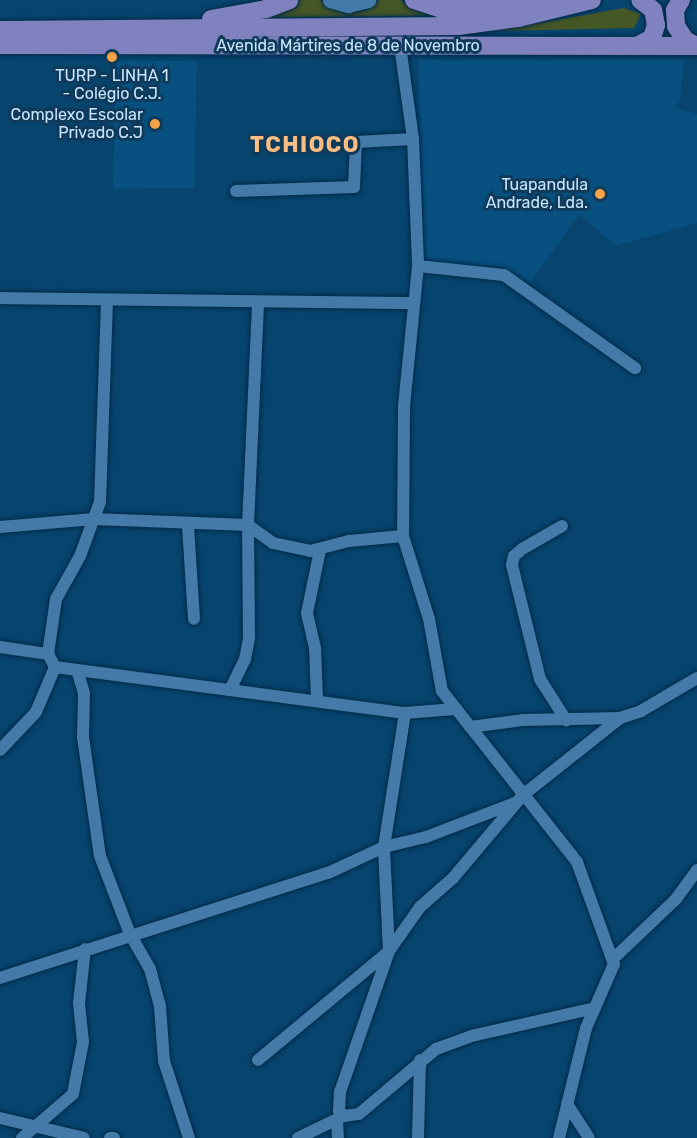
<!DOCTYPE html>
<html>
<head>
<meta charset="utf-8">
<style>
	body { margin:0 }
	#map { position:relative; width:697px; height:1138px; overflow:hidden; background:#07456f; font-family:Rubik,sans-serif }
	div>[style] { position:absolute }
	.built>* { inset:0; background:#07507f }
	.green>* { inset:0; background:#465726 }
	.roads { filter:drop-shadow(0 0 2px #002a49) drop-shadow(0 0 2px #002a49) }
	.minor>* { height:12px; margin:-6px; padding:0 6px; transform-origin:6px; border-radius:6px; background:#437aa7 }
	.tertiary>* { height:15px; margin:-7.5px; padding:0 7.5px; transform-origin:7.5px; border-radius:7.5px; background:#437aa7 }
	.primary>* { height:18px; margin:-9px; padding:0 9px; transform-origin:9px; border-radius:9px; background:#8082bf }
	.dots>* { width:16px; height:16px; translate:-50% -50%; box-sizing:border-box; border:3px solid #0f3a5a; border-radius:50% }
	span { translate:-50% -50%; white-space:nowrap; text-align:center; line-height:1.15; -webkit-text-stroke:6px #0f3a5a; paint-order:stroke }
	.street-label { font-size:16px; color:#cae6ff }
	.poi-label { font-size:16px; color:#cae6ff }
	.right { translate:-100% -50%; text-align:right }
	.district-label { font-size:22px; color:#f8be84; font-weight:700; letter-spacing:1.5px }
</style>
</head>
<body>
<div id="map">
	<div class="built">
		<div style="clip-path:polygon(116px 60px,197px 61px,194px 188px,113px 189px)"></div>
		<div style="clip-path:polygon(418px 60px,683px 60px,681px 99px,675px 108px,697px 114px,697px 223px,616px 246px,579px 214px,530px 283px,502px 267px,425px 262px)"></div>
	</div>
	<div class="green">
		<div style="clip-path:polygon(301px 0,320px 0,347px 12px,364px 11px,379px 0,400px 0,423px 13px,459px 15px,262px 18px)"></div>
		<div style="clip-path:polygon(624px 8px,641px 14px,634px 28px,494px 31px)"></div>
	</div>
	<div class="roads">
		<div class="minor">
			<div style="left:400px;top:46px;width:94px;rotate:82deg"></div>
			<div style="left:413px;top:139px;width:127px;rotate:87.7deg"></div>
			<div style="left:418px;top:266px;width:141px;rotate:95.7deg"></div>
			<div style="left:404px;top:406px;width:130px;rotate:90.4deg"></div>
			<div style="left:403px;top:536px;width:87px;rotate:72.6deg"></div>
			<div style="left:429px;top:619px;width:73px;rotate:79.8deg"></div>
			<div style="left:442px;top:691px;width:218px;rotate:51.7deg"></div>
			<div style="left:577px;top:862px;width:109px;rotate:70.1deg"></div>
			<div style="left:614px;top:964px;width:70px;rotate:113.6deg"></div>
			<div style="left:586px;top:1028px;width:113px;rotate:103.8deg"></div>
			<div style="left:236px;top:191px;width:118px;rotate:-1.9deg"></div>
			<div style="left:354px;top:187px;width:45px;rotate:-87.5deg"></div>
			<div style="left:356px;top:142px;width:57px;rotate:-3deg"></div>
			<div style="left:418px;top:266px;width:86px;rotate:6deg"></div>
			<div style="left:504px;top:275px;width:161px;rotate:35.4deg"></div>
			<div style="left:0;top:298px;width:414px;rotate:0.7deg"></div>
			<div style="left:188px;top:526px;width:93px;rotate:86.3deg"></div>
			<div style="left:562px;top:526px;width:46px;rotate:150.1deg"></div>
			<div style="left:522px;top:549px;width:11px;rotate:139deg"></div>
			<div style="left:514px;top:556px;width:9px;rotate:103deg"></div>
			<div style="left:512px;top:565px;width:117px;rotate:76.2deg"></div>
			<div style="left:540px;top:679px;width:49px;rotate:57.6deg"></div>
			<div style="left:0;top:527px;width:94px;rotate:-4.9deg"></div>
			<div style="left:94px;top:519px;width:154px;rotate:2.2deg"></div>
			<div style="left:248px;top:525px;width:31px;rotate:36deg"></div>
			<div style="left:273px;top:543px;width:38px;rotate:12deg"></div>
			<div style="left:310px;top:551px;width:40px;rotate:-14.4deg"></div>
			<div style="left:349px;top:541px;width:54px;rotate:-5.3deg"></div>
			<div style="left:0;top:647px;width:49px;rotate:8.3deg"></div>
			<div style="left:55px;top:667px;width:353px;rotate:7.5deg"></div>
			<div style="left:405px;top:713px;width:50px;rotate:-4.6deg"></div>
			<div style="left:77px;top:670px;width:24px;rotate:73deg"></div>
			<div style="left:84px;top:693px;width:44px;rotate:91.3deg"></div>
			<div style="left:83px;top:737px;width:120px;rotate:81.9deg"></div>
			<div style="left:100px;top:856px;width:84px;rotate:69deg"></div>
			<div style="left:130px;top:934px;width:40px;rotate:60.3deg"></div>
			<div style="left:150px;top:969px;width:39px;rotate:75deg"></div>
			<div style="left:160px;top:1007px;width:54px;rotate:85.8deg"></div>
			<div style="left:164px;top:1061px;width:81px;rotate:72deg"></div>
			<div style="left:230px;top:690px;width:34px;rotate:-64deg"></div>
			<div style="left:245px;top:659px;width:21px;rotate:-79deg"></div>
			<div style="left:249px;top:638px;width:113px;rotate:-90.5deg"></div>
			<div style="left:248px;top:525px;width:223px;rotate:-87.4deg"></div>
			<div style="left:317px;top:699px;width:51px;rotate:-92.2deg"></div>
			<div style="left:315px;top:648px;width:36px;rotate:-103deg"></div>
			<div style="left:307px;top:613px;width:64px;rotate:-78.3deg"></div>
			<div style="left:470px;top:727px;width:53px;rotate:-7.5deg"></div>
			<div style="left:523px;top:720px;width:97px;rotate:-1.2deg"></div>
			<div style="left:620px;top:718px;width:22px;rotate:-18deg"></div>
			<div style="left:641px;top:711px;width:65px;rotate:-30.5deg"></div>
			<div style="left:0;top:750px;width:52px;rotate:-46.5deg"></div>
			<div style="left:36px;top:712px;width:49px;rotate:-67.1deg"></div>
			<div style="left:55px;top:667px;width:15px;rotate:-118deg"></div>
			<div style="left:48px;top:654px;width:56px;rotate:-81.7deg"></div>
			<div style="left:56px;top:599px;width:49px;rotate:-60.8deg"></div>
			<div style="left:80px;top:556px;width:58px;rotate:-69.7deg"></div>
			<div style="left:100px;top:502px;width:202px;rotate:-88deg"></div>
			<div style="left:389px;top:951px;width:104px;rotate:-92.8deg"></div>
			<div style="left:384px;top:847px;width:136px;rotate:-81.1deg"></div>
			<div style="left:613px;top:959px;width:87px;rotate:-43.6deg"></div>
			<div style="left:676px;top:899px;width:36px;rotate:-54deg"></div>
			<div style="left:0;top:978px;width:344px;rotate:-17.8deg"></div>
			<div style="left:328px;top:873px;width:62px;rotate:-24.9deg"></div>
			<div style="left:384px;top:847px;width:43px;rotate:-13.4deg"></div>
			<div style="left:426px;top:837px;width:97px;rotate:-21deg"></div>
			<div style="left:258px;top:1060px;width:169px;rotate:-39.7deg"></div>
			<div style="left:567px;top:1104px;width:40px;rotate:57.1deg"></div>
			<div style="left:344px;top:1116px;width:7px;rotate:-135deg"></div>
			<div style="left:339px;top:1111px;width:19px;rotate:-87deg"></div>
			<div style="left:340px;top:1092px;width:149px;rotate:-70.8deg"></div>
			<div style="left:389px;top:951px;width:54px;rotate:-54.8deg"></div>
			<div style="left:420px;top:907px;width:44px;rotate:-41.3deg"></div>
			<div style="left:453px;top:878px;width:109px;rotate:-49.9deg"></div>
			<div style="left:523px;top:795px;width:124px;rotate:-38.4deg"></div>
			<div style="left:0;top:1118px;width:86px;rotate:13.4deg"></div>
			<div style="left:337px;top:1120px;width:18px;rotate:87deg"></div>
			<div style="left:22px;top:1138px;width:67px;rotate:-40.8deg"></div>
			<div style="left:73px;top:1094px;width:53px;rotate:-79.1deg"></div>
			<div style="left:83px;top:1042px;width:39px;rotate:-96deg"></div>
			<div style="left:79px;top:1003px;width:54px;rotate:-83.7deg"></div>
			<div style="left:110px;top:1138px;width:4px"></div>
			<div style="left:298px;top:1138px;width:51px;rotate:-25.6deg"></div>
			<div style="left:344px;top:1116px;width:15px;rotate:-8deg"></div>
			<div style="left:359px;top:1114px;width:101px;rotate:-40.2deg"></div>
			<div style="left:436px;top:1049px;width:37px;rotate:-20deg"></div>
			<div style="left:471px;top:1036px;width:127px;rotate:-12.7deg"></div>
			<div style="left:418px;top:1138px;width:78px;rotate:-88.5deg"></div>
		</div>
		<div class="tertiary">
			<div style="left:330px;top:0;width:19px;rotate:16deg"></div>
			<div style="left:348px;top:5px;width:21px;rotate:-14deg"></div>
		</div>
		<div class="primary">
			<div style="left:414px;top:0;width:28px;rotate:18deg"></div>
			<div style="left:441px;top:9px;width:117px;rotate:-3.4deg"></div>
			<div style="left:681px;top:0;width:12px;rotate:121deg"></div>
			<div style="left:675px;top:10px;width:16px;rotate:86deg"></div>
			<div style="left:676px;top:26px;width:17px;rotate:57deg"></div>
			<div style="left:685px;top:40px;width:13px;rotate:27deg"></div>
			<div style="left:211px;top:19px;width:56px;rotate:-10.3deg"></div>
			<div style="left:266px;top:9px;width:25px;rotate:-21deg"></div>
			<div style="left:0;top:30px;width:458px;rotate:-0.5deg"></div>
			<div style="left:458px;top:26px;width:61px;rotate:-7.6deg"></div>
			<div style="left:518px;top:18px;width:76px;rotate:-13.7deg"></div>
			<div style="left:0;top:45px;width:697px;rotate:0.08deg"></div>
			<div style="left:637px;top:46px;width:17px;rotate:-28deg"></div>
			<div style="left:652px;top:38px;width:14px;rotate:-73deg"></div>
			<div style="left:656px;top:25px;width:15px;rotate:-101deg"></div>
			<div style="left:653px;top:10px;width:16px;rotate:-142deg"></div>
		</div>
	</div>
	<div class="dots">
		<div style="left:112px;top:57px;background:#f6a246"></div>
		<div style="left:155px;top:124px;background:#f6a246"></div>
		<div style="left:600px;top:194px;background:#f6a246"></div>
	</div>
	<div class="street-label">
		<span style="left:348px;top:46px">Avenida Mártires de 8 de Novembro</span>
	</div>
	<div class="poi-label">
		<span style="left:112px;top:85px">TURP - LINHA 1<br>- Colégio C.J.</span>
		<span class="right" style="left:143px;top:124px">Complexo Escolar<br>Privado C.J</span>
		<span class="right" style="left:588px;top:194px">Tuapandula<br>Andrade, Lda.</span>
	</div>
	<div class="district-label">
		<span style="left:305px;top:145px">TCHIOCO</span>
	</div>
</div>
</body>
</html>
